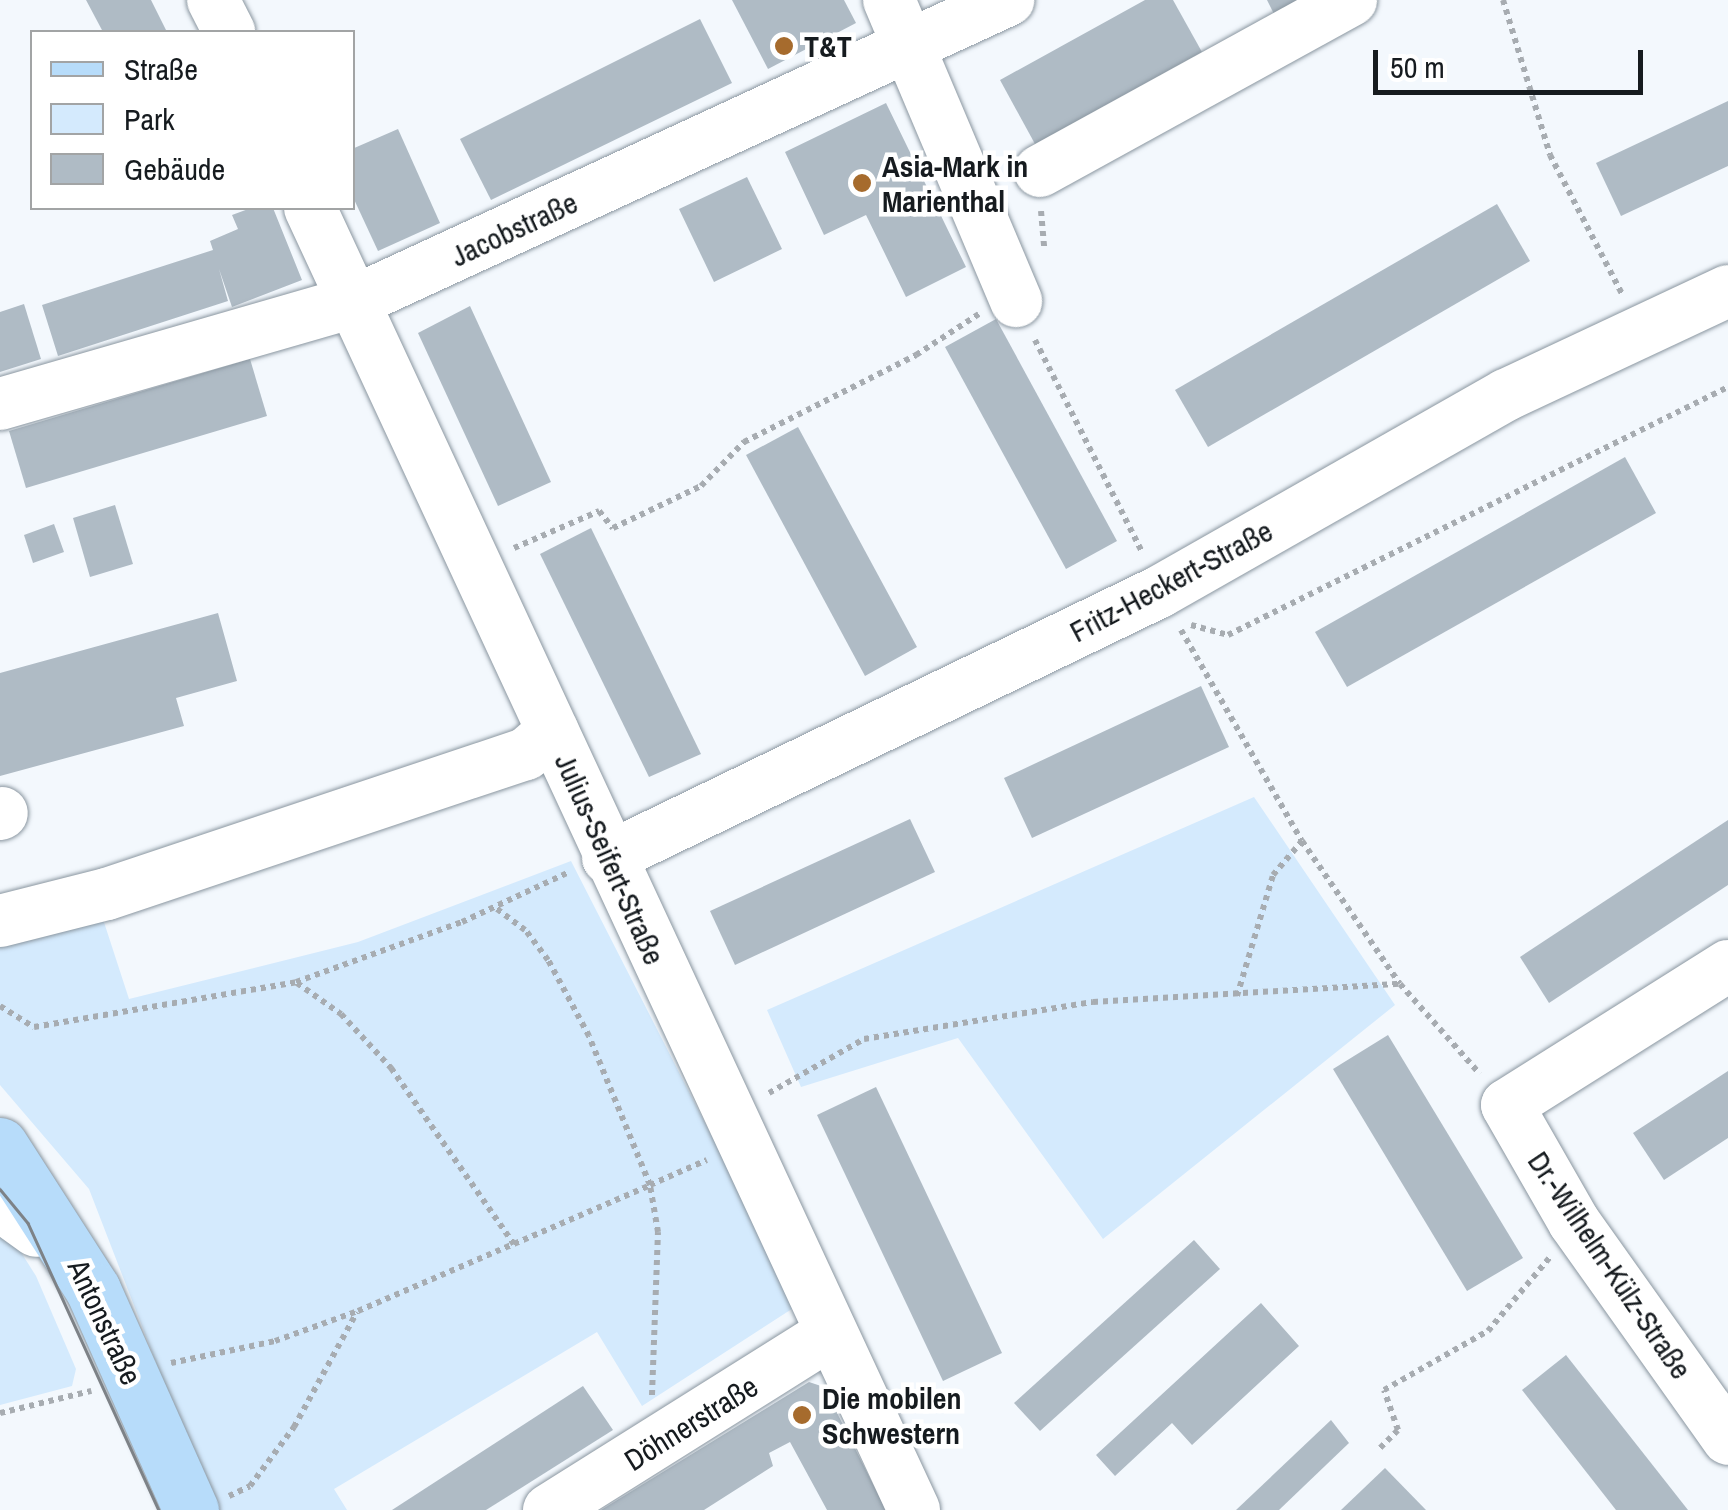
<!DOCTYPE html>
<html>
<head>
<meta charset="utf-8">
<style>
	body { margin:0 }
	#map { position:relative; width:1728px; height:1510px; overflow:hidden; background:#f3f8fd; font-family:"Archivo Narrow",sans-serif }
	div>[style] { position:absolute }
	.green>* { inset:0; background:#d4eafd }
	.building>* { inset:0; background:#afbbc5 }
	.path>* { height:6px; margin-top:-3px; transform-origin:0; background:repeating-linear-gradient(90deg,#a7acb1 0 5px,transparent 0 10px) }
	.roads { filter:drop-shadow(0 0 2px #8a96a0) drop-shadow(0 0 2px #8a96a0) }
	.minor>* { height:52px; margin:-26px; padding:0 26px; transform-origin:26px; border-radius:26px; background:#fff }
	.major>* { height:55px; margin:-27.5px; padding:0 27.5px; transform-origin:27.5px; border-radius:27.5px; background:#b7dcfa }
	.tram>* { height:2.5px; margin:-1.25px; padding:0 1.25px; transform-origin:1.25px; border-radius:1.25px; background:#7d8287 }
	.dots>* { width:28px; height:28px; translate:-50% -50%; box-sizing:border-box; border:5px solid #fff; border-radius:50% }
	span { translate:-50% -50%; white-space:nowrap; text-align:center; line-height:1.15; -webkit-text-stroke:9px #fff; paint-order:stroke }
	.poi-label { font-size:30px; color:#161b1f; font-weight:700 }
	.left { translate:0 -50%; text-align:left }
	.street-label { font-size:30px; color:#161b1f }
	.legend { position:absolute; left:30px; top:30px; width:325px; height:180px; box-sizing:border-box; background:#fff; border:2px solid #a2a4a5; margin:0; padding:12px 18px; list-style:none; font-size:30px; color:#161b1f }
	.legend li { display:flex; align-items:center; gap:20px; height:50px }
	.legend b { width:50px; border:2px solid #a2a4a5 }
	.scale { position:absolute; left:1373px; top:50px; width:270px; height:45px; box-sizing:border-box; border:5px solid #161b1f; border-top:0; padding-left:12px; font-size:30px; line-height:35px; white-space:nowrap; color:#161b1f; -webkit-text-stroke:8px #fff; paint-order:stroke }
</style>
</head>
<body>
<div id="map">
	<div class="green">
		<div style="clip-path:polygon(1254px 797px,1395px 1005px,1103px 1239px,958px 1038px,801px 1087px,767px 1010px)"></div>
		<div style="clip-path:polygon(571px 861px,798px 1305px,642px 1406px,597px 1332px,334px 1489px,347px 1510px,213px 1510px,89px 1189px,0 1085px,0 945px,101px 913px,129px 999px,358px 942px)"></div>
		<div style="clip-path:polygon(0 1219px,36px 1276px,76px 1369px,72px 1386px,0 1405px)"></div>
	</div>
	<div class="building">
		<div style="clip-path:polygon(86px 0,151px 0,167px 32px,103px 32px)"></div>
		<div style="clip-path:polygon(732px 0,844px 0,856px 23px,768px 69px)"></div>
		<div style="clip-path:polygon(1145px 0,1173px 0,1202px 52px,1035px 144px,1000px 80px)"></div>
		<div style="clip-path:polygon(1267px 0,1310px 0,1276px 18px)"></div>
		<div style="clip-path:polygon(700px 19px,732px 83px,491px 200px,460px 139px)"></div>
		<div style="clip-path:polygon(1728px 101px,1728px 166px,1621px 216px,1596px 163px)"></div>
		<div style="clip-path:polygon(886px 103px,966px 267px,906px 297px,866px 215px,824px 235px,785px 152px)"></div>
		<div style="clip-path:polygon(398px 129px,440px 223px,378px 251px,352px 195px,352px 149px)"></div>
		<div style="clip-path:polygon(747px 177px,782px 249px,714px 282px,679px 209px)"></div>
		<div style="clip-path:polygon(1497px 204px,1530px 261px,1208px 447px,1175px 390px)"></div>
		<div style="clip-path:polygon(251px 208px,273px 208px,302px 280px,232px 307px,219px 269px,228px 301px,58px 356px,42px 305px,213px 250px,210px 241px,238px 229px,232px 215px)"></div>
		<div style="clip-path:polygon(24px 304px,41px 359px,0 372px,0 312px)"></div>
		<div style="clip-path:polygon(470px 306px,551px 482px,498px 506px,418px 333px)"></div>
		<div style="clip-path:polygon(996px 319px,1117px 541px,1066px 569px,945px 347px)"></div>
		<div style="clip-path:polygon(250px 359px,267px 416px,26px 488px,9px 431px)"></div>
		<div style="clip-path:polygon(798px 427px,917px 647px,865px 676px,746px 455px)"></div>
		<div style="clip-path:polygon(1625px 457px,1656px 513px,1347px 687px,1315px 632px)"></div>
		<div style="clip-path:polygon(115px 505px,133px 564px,90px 577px,73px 518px)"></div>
		<div style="clip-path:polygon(54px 524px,64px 552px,33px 563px,24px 535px)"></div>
		<div style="clip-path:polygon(591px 528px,701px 754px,649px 777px,540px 554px)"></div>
		<div style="clip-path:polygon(218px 613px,237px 681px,176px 698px,184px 726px,0 776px,0 673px)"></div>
		<div style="clip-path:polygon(1201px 686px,1229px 747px,1032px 838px,1004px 778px)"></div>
		<div style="clip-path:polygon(910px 819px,935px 872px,735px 965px,710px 911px)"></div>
		<div style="clip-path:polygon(1728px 820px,1728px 885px,1549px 1003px,1520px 957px)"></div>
		<div style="clip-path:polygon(1388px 1035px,1523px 1258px,1467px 1291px,1333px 1069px)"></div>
		<div style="clip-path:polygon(1728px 1071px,1728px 1138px,1664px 1180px,1633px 1133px)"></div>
		<div style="clip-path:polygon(876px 1087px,1002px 1353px,943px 1381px,817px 1115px)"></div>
		<div style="clip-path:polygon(1194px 1240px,1220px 1269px,1040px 1431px,1014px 1403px)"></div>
		<div style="clip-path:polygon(1261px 1303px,1299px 1346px,1192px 1445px,1172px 1423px,1115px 1476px,1096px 1455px)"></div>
		<div style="clip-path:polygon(1566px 1355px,1688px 1510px,1616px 1510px,1522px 1390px)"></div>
		<div style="clip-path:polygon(809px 1382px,824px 1387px,886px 1510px,827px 1510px,790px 1442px,769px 1453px,773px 1466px,704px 1510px,601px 1510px)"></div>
		<div style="clip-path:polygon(583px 1386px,613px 1430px,486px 1510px,392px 1510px)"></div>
		<div style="clip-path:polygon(1331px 1420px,1349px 1443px,1279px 1510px,1236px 1510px)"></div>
		<div style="clip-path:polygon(1385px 1468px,1426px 1510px,1341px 1510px)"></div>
	</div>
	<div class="path">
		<div style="left:1503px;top:0;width:162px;rotate:73.1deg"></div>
		<div style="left:1550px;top:155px;width:157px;rotate:62.6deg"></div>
		<div style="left:1041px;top:211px;width:38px;rotate:85deg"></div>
		<div style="left:1035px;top:340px;width:237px;rotate:63.2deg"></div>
		<div style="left:514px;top:548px;width:93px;rotate:-23.5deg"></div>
		<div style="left:599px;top:511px;width:22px;rotate:51deg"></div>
		<div style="left:613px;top:528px;width:98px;rotate:-25.5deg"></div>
		<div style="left:701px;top:486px;width:62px;rotate:-45.7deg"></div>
		<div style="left:744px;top:442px;width:193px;rotate:-26.8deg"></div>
		<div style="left:916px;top:355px;width:75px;rotate:-33.1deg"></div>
		<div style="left:1191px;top:625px;width:38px;rotate:15deg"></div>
		<div style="left:1228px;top:635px;width:558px;rotate:-26.38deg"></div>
		<div style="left:1181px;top:630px;width:243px;rotate:60.2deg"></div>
		<div style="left:1302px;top:841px;width:173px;rotate:55.6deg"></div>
		<div style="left:1400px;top:984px;width:120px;rotate:48.4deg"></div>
		<div style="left:297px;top:983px;width:54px;rotate:35.2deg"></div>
		<div style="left:341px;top:1014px;width:74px;rotate:47.2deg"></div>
		<div style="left:391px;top:1068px;width:215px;rotate:55.1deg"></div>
		<div style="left:1237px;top:996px;width:126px;rotate:-73.4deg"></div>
		<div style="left:1273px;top:875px;width:45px;rotate:-49.5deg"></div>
		<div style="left:0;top:1006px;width:40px;rotate:32deg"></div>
		<div style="left:34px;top:1027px;width:266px;rotate:-9.7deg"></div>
		<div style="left:296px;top:982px;width:177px;rotate:-19.9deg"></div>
		<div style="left:462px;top:922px;width:118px;rotate:-25deg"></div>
		<div style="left:769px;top:1093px;width:109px;rotate:-29.6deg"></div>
		<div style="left:864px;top:1039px;width:232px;rotate:-9.2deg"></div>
		<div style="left:1093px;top:1002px;width:307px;rotate:-3.4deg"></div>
		<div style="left:171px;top:1363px;width:106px;rotate:-11.9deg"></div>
		<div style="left:275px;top:1341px;width:88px;rotate:-19.9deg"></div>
		<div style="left:358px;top:1311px;width:318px;rotate:-23.3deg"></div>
		<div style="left:650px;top:1185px;width:161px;rotate:-112.3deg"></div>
		<div style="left:589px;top:1036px;width:86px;rotate:-118.3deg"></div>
		<div style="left:548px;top:960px;width:38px;rotate:-127deg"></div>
		<div style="left:525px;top:930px;width:36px;rotate:-143deg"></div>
		<div style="left:652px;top:1395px;width:163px;rotate:-87.9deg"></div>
		<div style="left:658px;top:1232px;width:48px;rotate:-99.7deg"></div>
		<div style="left:650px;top:1185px;width:62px;rotate:-23.7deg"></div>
		<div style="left:0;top:1413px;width:94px;rotate:-13.6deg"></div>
		<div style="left:1380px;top:1448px;width:25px;rotate:-45deg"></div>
		<div style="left:1398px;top:1430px;width:42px;rotate:-109.3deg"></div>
		<div style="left:1384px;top:1390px;width:120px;rotate:-29.6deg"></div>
		<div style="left:1488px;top:1331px;width:97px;rotate:-50deg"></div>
		<div style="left:229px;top:1496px;width:23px;rotate:-25deg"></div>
		<div style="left:250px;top:1486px;width:74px;rotate:-53.3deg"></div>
		<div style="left:294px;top:1427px;width:131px;rotate:-61.3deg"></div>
	</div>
	<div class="roads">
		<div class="minor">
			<div style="left:213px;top:0;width:36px;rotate:63deg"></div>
			<div style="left:889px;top:0;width:327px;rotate:67.1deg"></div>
			<div style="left:1040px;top:171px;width:355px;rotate:-28.8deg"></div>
			<div style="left:310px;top:208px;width:1435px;rotate:65.11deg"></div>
			<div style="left:0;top:404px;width:365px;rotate:-16.1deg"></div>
			<div style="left:351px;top:303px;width:724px;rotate:-24.76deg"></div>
			<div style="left:0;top:814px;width:2px;rotate:-27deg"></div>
			<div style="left:608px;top:858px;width:612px;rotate:-25.77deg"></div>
			<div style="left:1159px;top:592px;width:399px;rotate:-29.6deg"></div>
			<div style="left:1506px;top:395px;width:245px;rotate:-25.1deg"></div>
			<div style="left:0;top:921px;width:110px;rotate:-14.2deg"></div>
			<div style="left:107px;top:894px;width:442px;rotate:-18.5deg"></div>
			<div style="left:526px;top:754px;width:35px;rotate:-41deg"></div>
			<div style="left:1728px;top:966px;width:261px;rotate:147.8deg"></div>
			<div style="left:1507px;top:1105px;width:135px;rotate:60.2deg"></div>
			<div style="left:1574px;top:1222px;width:266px;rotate:54.6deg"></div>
			<div style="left:0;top:1205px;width:44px;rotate:35.8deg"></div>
			<div style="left:549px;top:1510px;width:333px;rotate:-32.1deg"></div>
		</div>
		<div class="major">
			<div style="left:0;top:1145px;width:172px;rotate:57.3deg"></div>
			<div style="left:93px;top:1290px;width:241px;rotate:66deg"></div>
		</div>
	</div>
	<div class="tram">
		<div style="left:0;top:1189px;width:44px;rotate:50.5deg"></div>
		<div style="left:28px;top:1223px;width:315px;rotate:65.5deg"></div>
	</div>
	<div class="dots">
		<div style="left:784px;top:46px;background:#a66b2d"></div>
		<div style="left:862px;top:183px;background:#a66b2d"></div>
		<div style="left:802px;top:1415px;background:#a66b2d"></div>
	</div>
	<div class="poi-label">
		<span class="left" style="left:804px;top:46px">T&amp;T</span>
		<span class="left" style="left:882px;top:183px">Asia-Mark in<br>Marienthal</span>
		<span class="left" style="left:822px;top:1415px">Die mobilen<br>Schwestern</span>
	</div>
	<div class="street-label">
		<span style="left:514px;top:229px;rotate:-25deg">Jacobstraße</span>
		<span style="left:1171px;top:581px;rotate:-28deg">Fritz-Heckert-Straße</span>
		<span style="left:610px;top:859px;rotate:66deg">Julius-Seifert-Straße</span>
		<span style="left:1610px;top:1265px;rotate:56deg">Dr.-Wilhelm-Külz-Straße</span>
		<span style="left:105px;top:1322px;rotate:65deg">Antonstraße</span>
		<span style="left:691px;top:1423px;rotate:-32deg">Döhnerstraße</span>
	</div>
	<ul class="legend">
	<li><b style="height:12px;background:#b7dcfa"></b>Straße</li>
	<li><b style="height:28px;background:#d4eafd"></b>Park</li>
	<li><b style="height:28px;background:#afbbc5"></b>Gebäude</li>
	</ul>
	<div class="scale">50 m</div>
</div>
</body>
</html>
